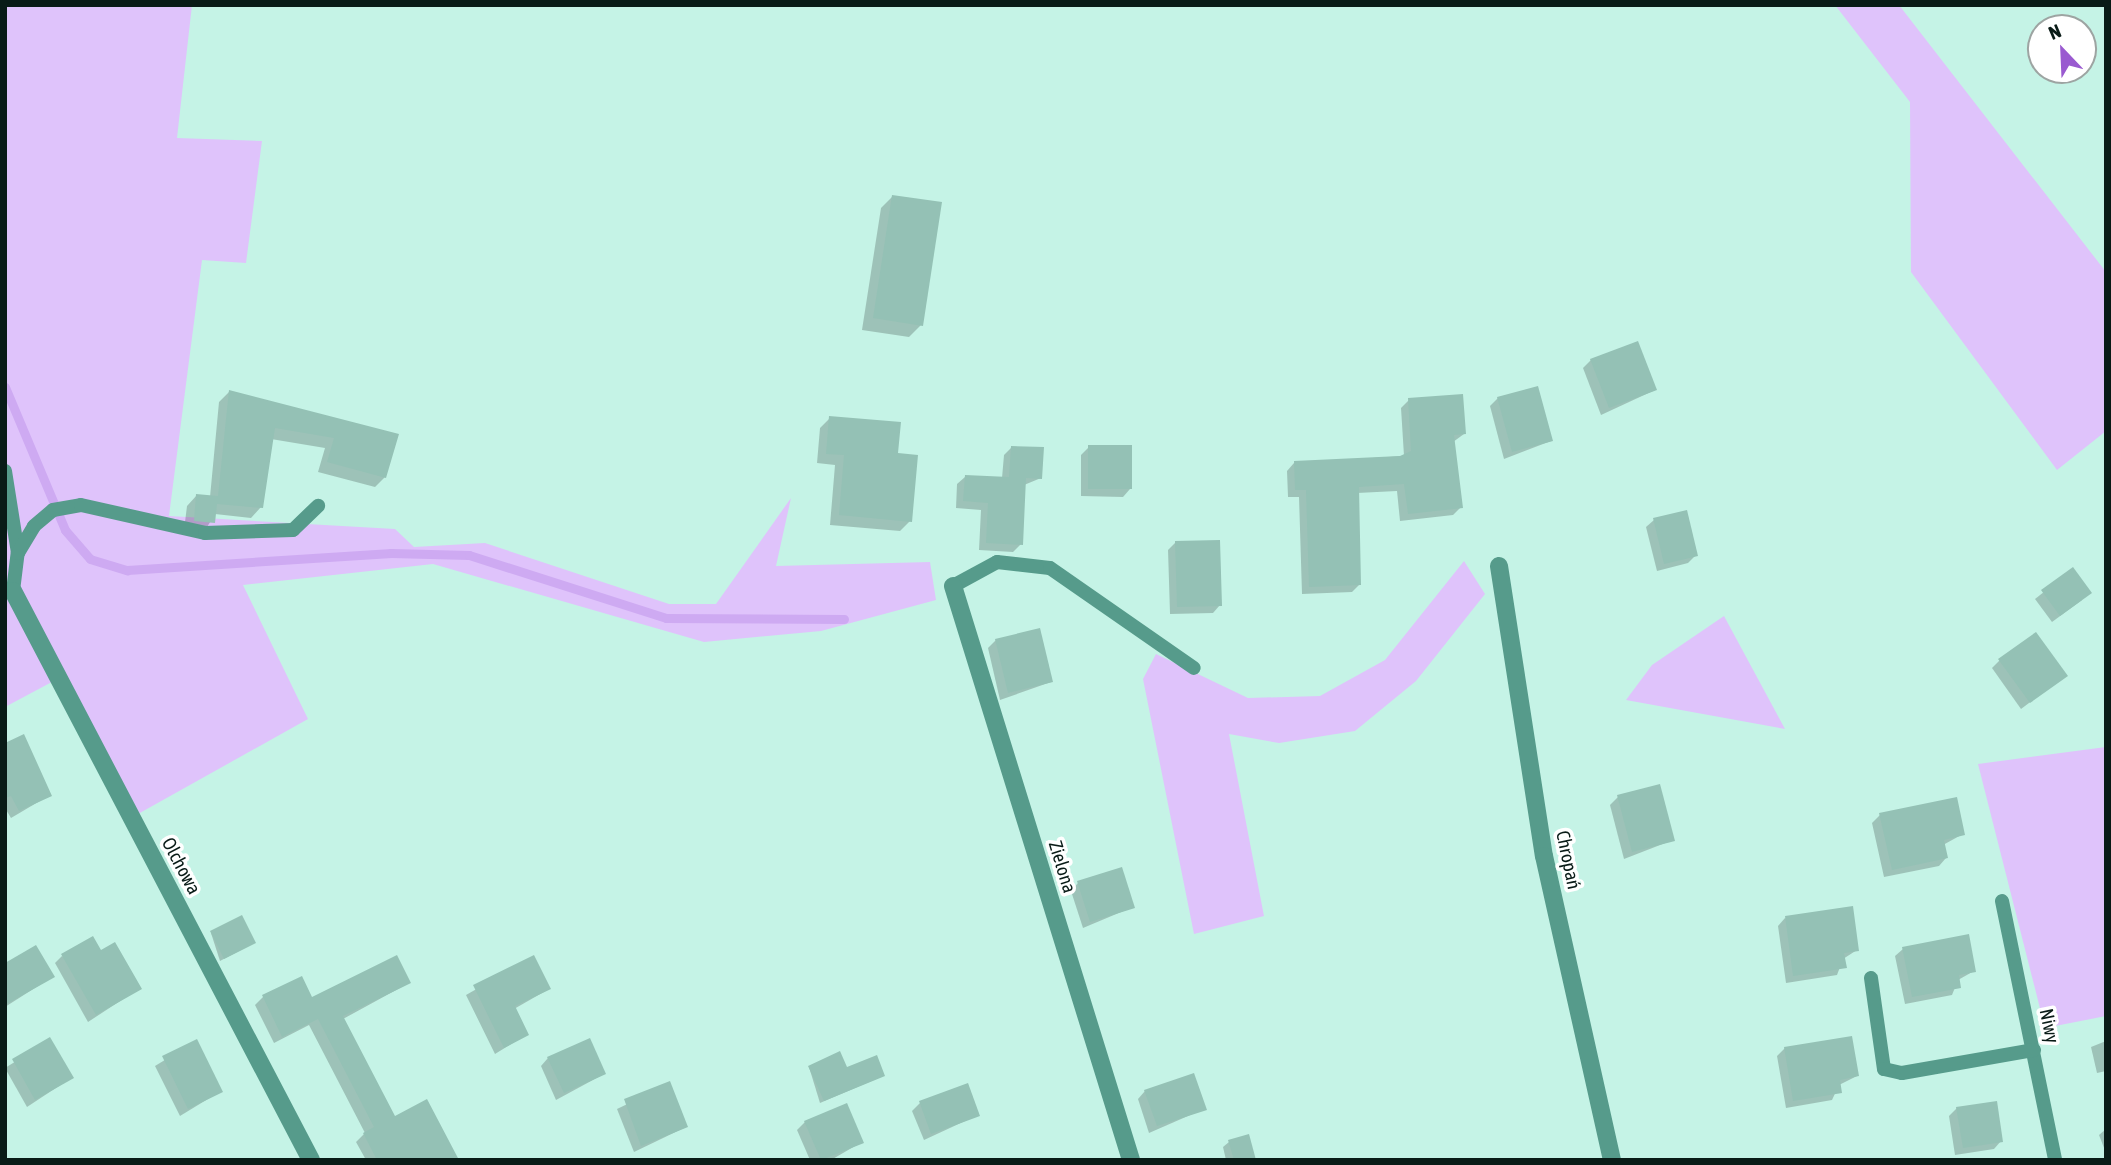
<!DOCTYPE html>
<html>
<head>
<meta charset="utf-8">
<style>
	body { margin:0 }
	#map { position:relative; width:2111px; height:1165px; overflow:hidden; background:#c5f3e6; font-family:"Asap Condensed",sans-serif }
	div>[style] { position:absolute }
	.green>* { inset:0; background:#dfc3fb }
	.shadow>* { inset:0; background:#0003 }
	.stream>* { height:9px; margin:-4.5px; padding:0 4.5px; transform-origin:4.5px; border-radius:4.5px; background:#ceaaf2 }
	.building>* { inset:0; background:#94c1b5 }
	.service>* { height:14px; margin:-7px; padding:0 7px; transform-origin:7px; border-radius:7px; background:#569b8b }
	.minor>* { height:18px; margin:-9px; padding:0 9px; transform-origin:9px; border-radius:9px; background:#569b8b }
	span { translate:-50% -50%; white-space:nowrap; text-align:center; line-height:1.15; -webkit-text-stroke:7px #fff; paint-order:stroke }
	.street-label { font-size:19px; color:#091b17 }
	.frame { position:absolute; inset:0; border:7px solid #091b17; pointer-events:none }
	.north { position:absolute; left:2027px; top:14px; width:70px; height:70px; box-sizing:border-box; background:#fff; border:2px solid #9da4a2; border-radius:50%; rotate:337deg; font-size:19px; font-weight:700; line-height:28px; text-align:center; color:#091b17 }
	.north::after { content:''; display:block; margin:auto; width:24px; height:32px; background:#9a5ad0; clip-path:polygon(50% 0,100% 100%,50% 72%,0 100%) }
</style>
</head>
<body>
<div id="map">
	<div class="green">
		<div style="clip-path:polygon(5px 5px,192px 5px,177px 138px,262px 141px,246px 263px,202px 260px,169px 516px,395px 529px,414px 547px,485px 543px,669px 604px,716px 604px,791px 498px,776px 566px,930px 562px,936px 600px,821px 631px,704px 642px,433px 564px,243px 585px,308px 719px,138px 814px,65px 675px,5px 707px)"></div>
		<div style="clip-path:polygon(1835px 5px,1899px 5px,2106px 272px,2106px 431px,2057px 470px,1911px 272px,1910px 102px)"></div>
		<div style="clip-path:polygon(1464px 561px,1485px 594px,1416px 681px,1355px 731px,1279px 743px,1229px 734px,1264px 916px,1194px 934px,1143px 679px,1156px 654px,1248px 698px,1320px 696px,1385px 660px)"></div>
		<div style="clip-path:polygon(1724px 616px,1785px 729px,1626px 700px,1652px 665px)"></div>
		<div style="clip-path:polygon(2106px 747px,2106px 1016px,2045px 1028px,1978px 764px)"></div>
	</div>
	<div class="shadow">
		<div style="clip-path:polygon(893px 196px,921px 325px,909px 337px,862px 330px,881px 208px)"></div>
		<div style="clip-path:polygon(1591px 360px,1655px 390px,1601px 415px,1583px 368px)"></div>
		<div style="clip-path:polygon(229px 392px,397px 435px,385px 477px,375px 487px,318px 472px,325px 448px,271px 439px,261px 507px,251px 518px,215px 514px,204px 532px,184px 530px,187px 506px,197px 495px,210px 497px,219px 402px)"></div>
		<div style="clip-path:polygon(1498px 398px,1551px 441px,1504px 459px,1490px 406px)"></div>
		<div style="clip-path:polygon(1409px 400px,1464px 434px,1453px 442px,1461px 507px,1453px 515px,1400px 521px,1397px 491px,1357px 493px,1360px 584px,1352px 592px,1302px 594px,1299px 497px,1288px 497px,1287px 471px,1294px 463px,1404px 456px,1401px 408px)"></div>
		<div style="clip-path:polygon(830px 418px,896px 454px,910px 521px,900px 531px,830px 525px,835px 465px,817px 463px,820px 428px)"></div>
		<div style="clip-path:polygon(1012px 447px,1041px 478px,1024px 485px,1021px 544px,1013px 552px,979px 550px,981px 510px,956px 508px,957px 484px,965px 477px,1002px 478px,1004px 455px)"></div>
		<div style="clip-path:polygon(1089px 447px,1130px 489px,1123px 497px,1081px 496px,1081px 455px)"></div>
		<div style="clip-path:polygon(1654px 520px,1696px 555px,1688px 563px,1657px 571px,1646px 527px)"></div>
		<div style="clip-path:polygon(1176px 542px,1220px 605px,1213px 613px,1170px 614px,1168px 550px)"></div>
		<div style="clip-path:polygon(2073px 569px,2082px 600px,2052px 622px,2035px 599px)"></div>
		<div style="clip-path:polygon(996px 640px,1051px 682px,1000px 700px,988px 648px)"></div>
		<div style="clip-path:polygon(2000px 660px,2065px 676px,2021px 709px,1992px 668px)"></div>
		<div style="clip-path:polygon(5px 745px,50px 795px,11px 818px,5px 808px)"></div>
		<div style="clip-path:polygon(1618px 797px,1673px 840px,1624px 859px,1610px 805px)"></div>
		<div style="clip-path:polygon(1880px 815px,1963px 834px,1943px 845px,1946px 858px,1939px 866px,1884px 877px,1872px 823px)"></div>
		<div style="clip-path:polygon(1078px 883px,1133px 907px,1083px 928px,1071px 891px)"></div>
		<div style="clip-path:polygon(1785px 918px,1857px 950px,1843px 959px,1837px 975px,1786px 983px,1778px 926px)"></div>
		<div style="clip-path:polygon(211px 933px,254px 943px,220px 961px)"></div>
		<div style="clip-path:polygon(1903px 949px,1974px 971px,1958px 980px,1952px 995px,1905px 1004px,1895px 956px)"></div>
		<div style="clip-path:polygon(62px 956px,140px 988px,88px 1022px,55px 963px)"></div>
		<div style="clip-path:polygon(533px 957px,549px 989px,514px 1009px,527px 1034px,495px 1054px,466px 995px)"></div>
		<div style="clip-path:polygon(5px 965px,52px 977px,5px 1007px)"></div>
		<div style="clip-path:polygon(409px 983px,343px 1019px,397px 1160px,366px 1160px,356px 1142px,365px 1133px,309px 1025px,274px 1043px,255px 1005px,263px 997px,311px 999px)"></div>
		<div style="clip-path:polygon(50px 1040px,71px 1078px,27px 1107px,5px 1068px)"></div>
		<div style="clip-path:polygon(196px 1041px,221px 1091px,180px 1116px,155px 1066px)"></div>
		<div style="clip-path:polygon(2106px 1041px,2106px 1071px,2097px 1073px,2091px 1047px)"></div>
		<div style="clip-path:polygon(1785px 1048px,1857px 1076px,1839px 1085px,1832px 1100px,1786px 1108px,1777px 1056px)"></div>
		<div style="clip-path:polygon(548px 1058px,604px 1074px,556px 1100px,541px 1066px)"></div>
		<div style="clip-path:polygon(809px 1067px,846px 1069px,883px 1076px,820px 1103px)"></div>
		<div style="clip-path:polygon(669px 1084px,686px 1127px,634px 1152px,617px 1109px)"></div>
		<div style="clip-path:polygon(1145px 1091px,1204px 1109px,1149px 1133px,1138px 1099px)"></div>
		<div style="clip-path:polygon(920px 1103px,978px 1115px,924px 1140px,912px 1111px)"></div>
		<div style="clip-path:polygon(1957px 1108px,2001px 1141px,1994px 1149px,1955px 1155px,1949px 1116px)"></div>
		<div style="clip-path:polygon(805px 1122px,862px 1142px,831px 1160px,810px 1160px,797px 1130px)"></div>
		<div style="clip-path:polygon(2106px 1129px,2106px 1153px,2099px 1135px)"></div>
		<div style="clip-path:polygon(1229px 1142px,1255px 1160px,1226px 1160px,1223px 1147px)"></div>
	</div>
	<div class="stream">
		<div style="left:5px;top:387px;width:155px;rotate:67.2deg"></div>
		<div style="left:65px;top:530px;width:38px;rotate:49deg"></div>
		<div style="left:90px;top:559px;width:39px;rotate:17deg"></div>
		<div style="left:127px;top:570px;width:265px;rotate:-3.7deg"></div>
		<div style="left:391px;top:553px;width:78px;rotate:1.5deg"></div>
		<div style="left:469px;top:555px;width:207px;rotate:17.7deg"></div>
		<div style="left:666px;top:618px;width:178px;rotate:0.3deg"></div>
	</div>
	<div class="building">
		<div style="clip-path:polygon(892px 195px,942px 202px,923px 326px,873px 318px)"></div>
		<div style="clip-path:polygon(1638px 341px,1657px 390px,1609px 408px,1590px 359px)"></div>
		<div style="clip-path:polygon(1538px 386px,1553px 441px,1512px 452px,1497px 397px)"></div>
		<div style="clip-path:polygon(229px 390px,399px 434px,386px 478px,327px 462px,334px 438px,275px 428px,263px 508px,217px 504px,215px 523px,194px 521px,196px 494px,218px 496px)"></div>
		<div style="clip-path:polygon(1463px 394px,1466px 434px,1454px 435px,1463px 508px,1408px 514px,1404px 484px,1359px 487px,1361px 585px,1309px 587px,1306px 490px,1295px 490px,1294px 461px,1400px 456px,1411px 451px,1408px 398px)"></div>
		<div style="clip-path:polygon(829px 416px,901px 422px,898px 453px,918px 455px,912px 522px,839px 515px,844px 455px,826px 454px)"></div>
		<div style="clip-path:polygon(1088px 445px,1132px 445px,1132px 489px,1088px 489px)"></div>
		<div style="clip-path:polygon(1011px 446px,1044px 447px,1042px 479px,1026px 478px,1023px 545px,986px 543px,988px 503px,963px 501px,965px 475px,1009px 477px)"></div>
		<div style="clip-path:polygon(1687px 510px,1698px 556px,1664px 564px,1653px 518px)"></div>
		<div style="clip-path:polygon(1220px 540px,1222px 606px,1177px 607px,1175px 541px)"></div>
		<div style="clip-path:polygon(2073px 567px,2092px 593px,2060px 616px,2041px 590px)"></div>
		<div style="clip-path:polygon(1040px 628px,1053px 682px,1008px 693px,995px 639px)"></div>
		<div style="clip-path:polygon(2036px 632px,2068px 676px,2030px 703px,1998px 659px)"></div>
		<div style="clip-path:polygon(24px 734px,52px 796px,19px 811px,11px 796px,5px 798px,5px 743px)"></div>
		<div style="clip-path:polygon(1660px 784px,1675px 841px,1632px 852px,1617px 795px)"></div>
		<div style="clip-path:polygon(1957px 797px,1965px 835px,1944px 840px,1948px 858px,1892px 870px,1879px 813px)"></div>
		<div style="clip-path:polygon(1122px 867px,1135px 908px,1090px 922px,1077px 881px)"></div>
		<div style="clip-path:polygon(1853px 906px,1859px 951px,1844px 953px,1847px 968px,1793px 976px,1785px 916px)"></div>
		<div style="clip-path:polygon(242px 915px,256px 943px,224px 959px,210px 931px)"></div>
		<div style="clip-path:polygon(1969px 934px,1976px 972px,1959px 975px,1961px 988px,1912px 997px,1902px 947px)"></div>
		<div style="clip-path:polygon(93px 936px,101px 950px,115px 942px,142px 989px,96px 1015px,61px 954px)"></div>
		<div style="clip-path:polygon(36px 945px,55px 977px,5px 1005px,5px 963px)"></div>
		<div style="clip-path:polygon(397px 955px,411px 983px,343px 1016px,395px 1116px,427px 1099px,459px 1160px,377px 1160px,363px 1133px,374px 1127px,318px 1019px,282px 1037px,262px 995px,302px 976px,312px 997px)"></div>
		<div style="clip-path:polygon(534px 955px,551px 989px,515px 1006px,529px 1035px,504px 1048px,473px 985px)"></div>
		<div style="clip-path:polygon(1852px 1036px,1859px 1076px,1840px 1080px,1842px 1093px,1793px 1101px,1784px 1047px)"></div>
		<div style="clip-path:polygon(50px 1037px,74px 1078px,35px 1100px,12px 1059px)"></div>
		<div style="clip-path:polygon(590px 1038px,606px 1074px,564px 1093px,547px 1057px)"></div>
		<div style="clip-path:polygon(197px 1039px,223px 1092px,188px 1109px,162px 1056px)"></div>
		<div style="clip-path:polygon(840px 1051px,847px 1067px,877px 1055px,885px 1076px,824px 1101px,808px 1066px)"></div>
		<div style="clip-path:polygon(1194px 1073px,1207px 1110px,1157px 1126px,1144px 1090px)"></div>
		<div style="clip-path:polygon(670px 1081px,688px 1127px,641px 1146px,624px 1099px)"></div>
		<div style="clip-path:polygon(968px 1083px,980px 1116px,931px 1134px,919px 1101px)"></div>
		<div style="clip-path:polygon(1997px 1101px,2003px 1142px,1963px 1148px,1956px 1107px)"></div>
		<div style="clip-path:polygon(847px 1103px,864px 1143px,821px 1160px,804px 1121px)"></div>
		<div style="clip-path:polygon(1249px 1134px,1256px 1160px,1234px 1160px,1228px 1140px)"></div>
	</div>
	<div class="service">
		<div style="left:5px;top:471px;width:83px;rotate:81deg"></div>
		<div style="left:953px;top:586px;width:50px;rotate:-28.6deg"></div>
		<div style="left:997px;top:562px;width:53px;rotate:6.5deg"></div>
		<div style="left:1050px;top:568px;width:175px;rotate:34.8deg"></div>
		<div style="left:13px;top:591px;width:38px;rotate:-83deg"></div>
		<div style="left:18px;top:553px;width:31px;rotate:-59deg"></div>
		<div style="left:34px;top:526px;width:25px;rotate:-40deg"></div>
		<div style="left:53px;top:510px;width:28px;rotate:-10deg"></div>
		<div style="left:81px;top:505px;width:127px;rotate:12.7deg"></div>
		<div style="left:205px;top:533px;width:88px;rotate:-2deg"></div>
		<div style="left:293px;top:530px;width:35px;rotate:-44deg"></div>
		<div style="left:2002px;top:901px;width:264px;rotate:78.4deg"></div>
		<div style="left:1871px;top:978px;width:92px;rotate:81.9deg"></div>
		<div style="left:1884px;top:1069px;width:18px;rotate:13deg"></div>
		<div style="left:1902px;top:1073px;width:134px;rotate:-9.9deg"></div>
	</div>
	<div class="minor">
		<div style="left:1499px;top:566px;width:293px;rotate:81.2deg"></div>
		<div style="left:1544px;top:856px;width:312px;rotate:77.4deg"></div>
		<div style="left:953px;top:586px;width:601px;rotate:72.77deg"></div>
		<div style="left:13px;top:591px;width:642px;rotate:62.36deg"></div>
	</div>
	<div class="street-label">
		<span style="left:1568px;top:860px;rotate:78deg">Chropań</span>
		<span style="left:181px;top:866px;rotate:62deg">Olchowa</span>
		<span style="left:1062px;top:867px;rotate:73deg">Zielona</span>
		<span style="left:2049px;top:1026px;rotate:78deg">Niwy</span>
	</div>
	<div class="frame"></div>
	<div class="north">N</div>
</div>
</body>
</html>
